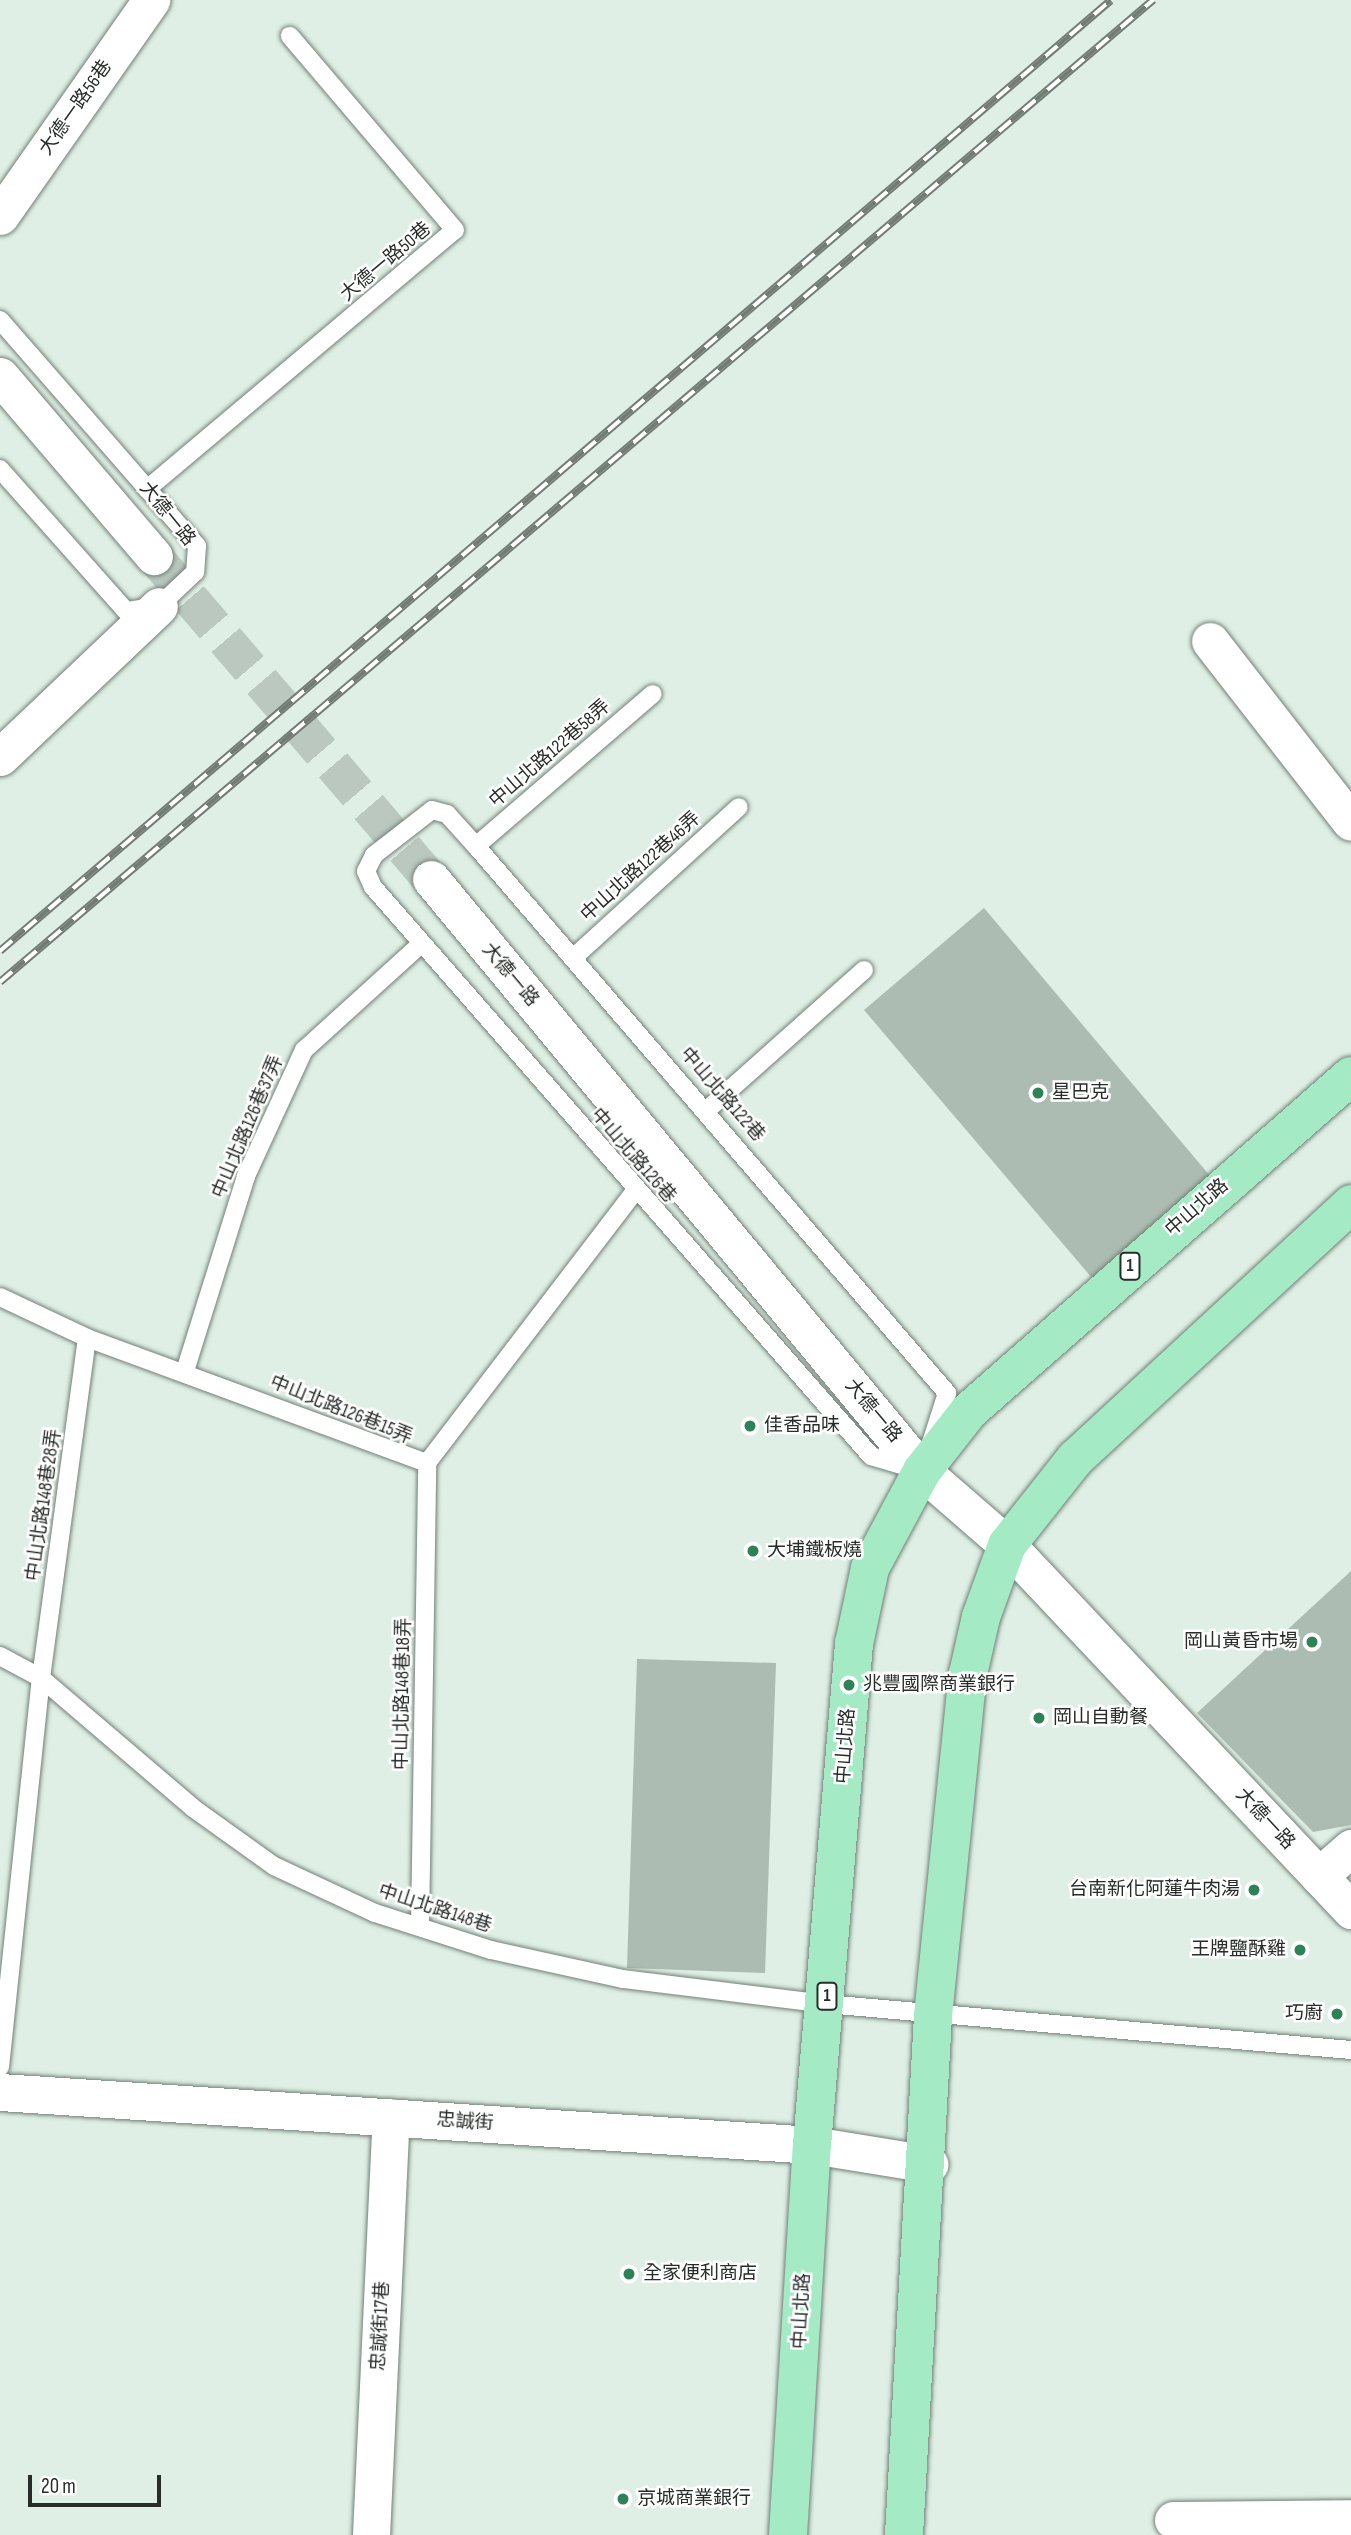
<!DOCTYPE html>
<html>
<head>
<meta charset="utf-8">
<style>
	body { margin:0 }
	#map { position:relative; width:1351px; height:2535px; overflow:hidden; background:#dfefe5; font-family:"Sofia Sans Condensed","Noto Sans TC",sans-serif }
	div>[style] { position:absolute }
	.building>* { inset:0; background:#adbcb2 }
	.street-tunnel>* { height:37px; margin-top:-18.5px; transform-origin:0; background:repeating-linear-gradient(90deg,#bac8bf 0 37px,transparent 0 55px) }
	.roads { filter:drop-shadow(0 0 2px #728077) drop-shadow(0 0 2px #728077) }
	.lane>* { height:18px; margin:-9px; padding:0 9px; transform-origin:9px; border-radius:9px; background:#fff }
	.street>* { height:37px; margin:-18.5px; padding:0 18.5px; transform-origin:18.5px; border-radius:18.5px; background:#fff }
	.primary>* { height:38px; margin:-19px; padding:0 19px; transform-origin:19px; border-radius:19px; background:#a4ebc5 }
	.rail>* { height:8px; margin-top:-4px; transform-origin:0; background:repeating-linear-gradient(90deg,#fff 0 16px,#727c75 0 32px); box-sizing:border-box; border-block:2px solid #727c75 }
	.dots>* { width:19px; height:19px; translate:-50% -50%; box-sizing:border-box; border:4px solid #fff; border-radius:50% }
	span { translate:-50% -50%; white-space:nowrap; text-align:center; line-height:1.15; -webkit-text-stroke:5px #fff; paint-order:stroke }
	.shield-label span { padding:2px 5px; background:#fff; border:2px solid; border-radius:5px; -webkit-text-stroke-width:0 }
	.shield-label { font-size:18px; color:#272d29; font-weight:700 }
	.street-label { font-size:19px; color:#272d29 }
	.poi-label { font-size:19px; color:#272d29 }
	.left { translate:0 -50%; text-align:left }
	.right { translate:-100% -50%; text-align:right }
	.scale { position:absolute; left:28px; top:2475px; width:133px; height:32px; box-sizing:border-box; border:4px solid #272d29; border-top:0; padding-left:9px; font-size:21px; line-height:24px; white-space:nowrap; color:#272d29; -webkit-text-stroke:5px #fff; paint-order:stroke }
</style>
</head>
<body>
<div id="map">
	<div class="building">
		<div style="clip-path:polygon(984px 908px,1211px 1177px,1092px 1278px,864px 1010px)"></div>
		<div style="clip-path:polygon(1351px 1571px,1351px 1825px,1313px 1832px,1197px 1713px)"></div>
		<div style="clip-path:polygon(637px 1659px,776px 1663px,765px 1973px,627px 1968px)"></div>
	</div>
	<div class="street-tunnel">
		<div style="left:154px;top:556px;width:426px;rotate:49.4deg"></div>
	</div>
	<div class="roads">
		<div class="lane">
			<div style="left:0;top:320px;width:300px;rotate:48.9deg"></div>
			<div style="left:197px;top:546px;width:26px;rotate:94deg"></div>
			<div style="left:195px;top:572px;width:50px;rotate:136.6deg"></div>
			<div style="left:159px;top:606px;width:33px;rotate:171deg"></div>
			<div style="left:126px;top:611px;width:190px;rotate:-131.6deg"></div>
			<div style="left:147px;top:489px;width:402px;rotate:-40.1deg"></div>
			<div style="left:455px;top:230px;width:255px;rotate:-130.4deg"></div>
			<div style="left:432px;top:810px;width:16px;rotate:15deg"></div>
			<div style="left:447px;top:814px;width:43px;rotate:47.8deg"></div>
			<div style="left:476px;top:846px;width:722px;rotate:49.27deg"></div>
			<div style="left:947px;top:1393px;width:82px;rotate:107.8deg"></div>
			<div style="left:922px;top:1471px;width:53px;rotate:-163.6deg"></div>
			<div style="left:871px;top:1456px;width:756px;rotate:-131.19deg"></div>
			<div style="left:373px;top:887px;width:17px;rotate:-114deg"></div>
			<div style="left:366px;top:871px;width:18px;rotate:-63deg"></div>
			<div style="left:374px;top:855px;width:73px;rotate:-37.8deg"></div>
			<div style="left:476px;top:846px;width:233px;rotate:-40.7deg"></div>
			<div style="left:573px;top:958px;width:224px;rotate:-42.3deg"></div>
			<div style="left:708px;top:1109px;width:209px;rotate:-41.7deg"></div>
			<div style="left:0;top:1297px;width:96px;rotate:25.2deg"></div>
			<div style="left:87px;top:1338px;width:362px;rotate:20.2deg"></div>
			<div style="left:427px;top:1463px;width:342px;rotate:-52.6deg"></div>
			<div style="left:185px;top:1371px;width:204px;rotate:-72.6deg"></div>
			<div style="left:246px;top:1176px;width:139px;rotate:-65.3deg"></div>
			<div style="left:304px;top:1050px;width:158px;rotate:-42.2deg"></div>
			<div style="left:0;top:1656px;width:47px;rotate:28.2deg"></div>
			<div style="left:41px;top:1678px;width:200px;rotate:40.5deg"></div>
			<div style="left:193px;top:1808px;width:100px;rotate:35.6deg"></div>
			<div style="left:274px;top:1866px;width:111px;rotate:25deg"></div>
			<div style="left:375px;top:1913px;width:122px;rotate:17.7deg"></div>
			<div style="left:491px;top:1950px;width:135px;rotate:12.4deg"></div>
			<div style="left:623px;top:1979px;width:205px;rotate:7deg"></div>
			<div style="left:826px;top:2004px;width:527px;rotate:5.01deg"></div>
			<div style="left:420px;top:1926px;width:463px;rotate:-89.1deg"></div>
			<div style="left:0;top:2067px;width:391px;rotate:-84deg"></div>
			<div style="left:41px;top:1678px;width:343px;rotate:-82.3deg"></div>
		</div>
		<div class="street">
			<div style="left:0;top:216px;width:264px;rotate:-55deg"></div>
			<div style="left:0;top:376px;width:237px;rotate:49.5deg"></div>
			<div style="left:1210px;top:641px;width:229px;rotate:52.1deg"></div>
			<div style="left:0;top:757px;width:219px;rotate:-43.5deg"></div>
			<div style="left:431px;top:879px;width:769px;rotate:50.33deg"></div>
			<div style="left:922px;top:1471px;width:113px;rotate:41deg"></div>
			<div style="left:1007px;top:1545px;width:502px;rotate:46.7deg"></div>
			<div style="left:1319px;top:1876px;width:43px;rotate:-41.2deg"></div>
			<div style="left:0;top:2092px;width:814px;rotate:3.73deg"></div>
			<div style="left:812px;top:2145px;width:119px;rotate:9.2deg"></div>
			<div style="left:1173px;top:2520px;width:178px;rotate:-0.6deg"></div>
			<div style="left:371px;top:2535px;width:418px;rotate:-87.3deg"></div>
		</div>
		<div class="primary">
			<div style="left:788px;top:2535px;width:391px;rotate:-86.5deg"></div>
			<div style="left:812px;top:2145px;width:503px;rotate:-85.21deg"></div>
			<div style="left:854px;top:1644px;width:78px;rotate:-78.1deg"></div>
			<div style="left:870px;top:1568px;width:110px;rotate:-61.8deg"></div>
			<div style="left:922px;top:1471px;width:76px;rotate:-51.9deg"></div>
			<div style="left:969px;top:1411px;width:508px;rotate:-41.25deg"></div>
			<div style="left:904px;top:2535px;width:520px;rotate:-86.8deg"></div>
			<div style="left:933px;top:2016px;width:344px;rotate:-84.2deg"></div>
			<div style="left:968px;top:1674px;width:58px;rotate:-77.2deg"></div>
			<div style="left:981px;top:1617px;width:77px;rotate:-70.1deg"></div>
			<div style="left:1007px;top:1545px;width:110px;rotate:-51.7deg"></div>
			<div style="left:1075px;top:1459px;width:376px;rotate:-42.7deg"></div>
		</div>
	</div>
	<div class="rail">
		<div style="left:0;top:951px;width:1462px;rotate:-40.56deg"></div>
		<div style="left:0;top:982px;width:1515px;rotate:-40.42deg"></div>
	</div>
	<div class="dots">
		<div style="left:1038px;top:1093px;background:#2d8357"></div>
		<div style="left:750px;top:1426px;background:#2d8357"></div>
		<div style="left:753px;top:1551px;background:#2d8357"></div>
		<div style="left:1312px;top:1642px;background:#2d8357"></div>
		<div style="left:849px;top:1685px;background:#2d8357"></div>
		<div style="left:1039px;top:1718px;background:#2d8357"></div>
		<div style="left:1254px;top:1890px;background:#2d8357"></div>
		<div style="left:1300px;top:1950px;background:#2d8357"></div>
		<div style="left:1337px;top:2014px;background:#2d8357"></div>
		<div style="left:629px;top:2274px;background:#2d8357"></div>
		<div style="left:623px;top:2499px;background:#2d8357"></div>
	</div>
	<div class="shield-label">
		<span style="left:1130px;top:1266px">1</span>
		<span style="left:827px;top:1996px">1</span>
	</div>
	<div class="street-label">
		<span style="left:76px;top:108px;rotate:-55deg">大德一路56巷</span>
		<span style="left:386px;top:262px;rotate:-40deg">大德一路50巷</span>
		<span style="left:167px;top:514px;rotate:51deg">大德一路</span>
		<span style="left:550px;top:754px;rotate:-41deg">中山北路122巷58弄</span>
		<span style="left:641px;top:867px;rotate:-42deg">中山北路122巷46弄</span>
		<span style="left:510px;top:975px;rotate:50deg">大德一路</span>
		<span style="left:722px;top:1095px;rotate:49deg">中山北路122巷</span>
		<span style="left:248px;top:1127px;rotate:-67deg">中山北路126巷37弄</span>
		<span style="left:633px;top:1156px;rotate:49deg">中山北路126巷</span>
		<span style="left:1197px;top:1208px;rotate:-41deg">中山北路</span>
		<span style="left:341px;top:1410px;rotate:22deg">中山北路126巷15弄</span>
		<span style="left:873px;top:1411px;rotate:50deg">大德一路</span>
		<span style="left:44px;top:1505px;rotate:-82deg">中山北路148巷28弄</span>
		<span style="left:403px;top:1694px;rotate:-89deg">中山北路148巷18弄</span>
		<span style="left:846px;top:1746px;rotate:-86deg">中山北路</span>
		<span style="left:1265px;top:1819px;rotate:47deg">大德一路</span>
		<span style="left:435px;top:1909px;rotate:18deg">中山北路148巷</span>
		<span style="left:465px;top:2122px;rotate:4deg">忠誠街</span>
		<span style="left:802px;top:2311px;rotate:-87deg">中山北路</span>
		<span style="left:381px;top:2326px;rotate:-87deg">忠誠街17巷</span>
	</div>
	<div class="poi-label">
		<span class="left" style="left:1052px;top:1093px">星巴克</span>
		<span class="left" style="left:764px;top:1426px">佳香品味</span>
		<span class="left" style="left:767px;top:1551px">大埔鐵板燒</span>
		<span class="right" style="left:1298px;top:1642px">岡山黃昏市場</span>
		<span class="left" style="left:863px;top:1685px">兆豐國際商業銀行</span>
		<span class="left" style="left:1053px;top:1718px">岡山自動餐</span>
		<span class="right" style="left:1240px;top:1890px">台南新化阿蓮牛肉湯</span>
		<span class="right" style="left:1286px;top:1950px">王牌鹽酥雞</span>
		<span class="right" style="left:1323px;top:2014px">巧廚</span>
		<span class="left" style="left:643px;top:2274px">全家便利商店</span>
		<span class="left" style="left:637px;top:2499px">京城商業銀行</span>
	</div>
	<div class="scale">20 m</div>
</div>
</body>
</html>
